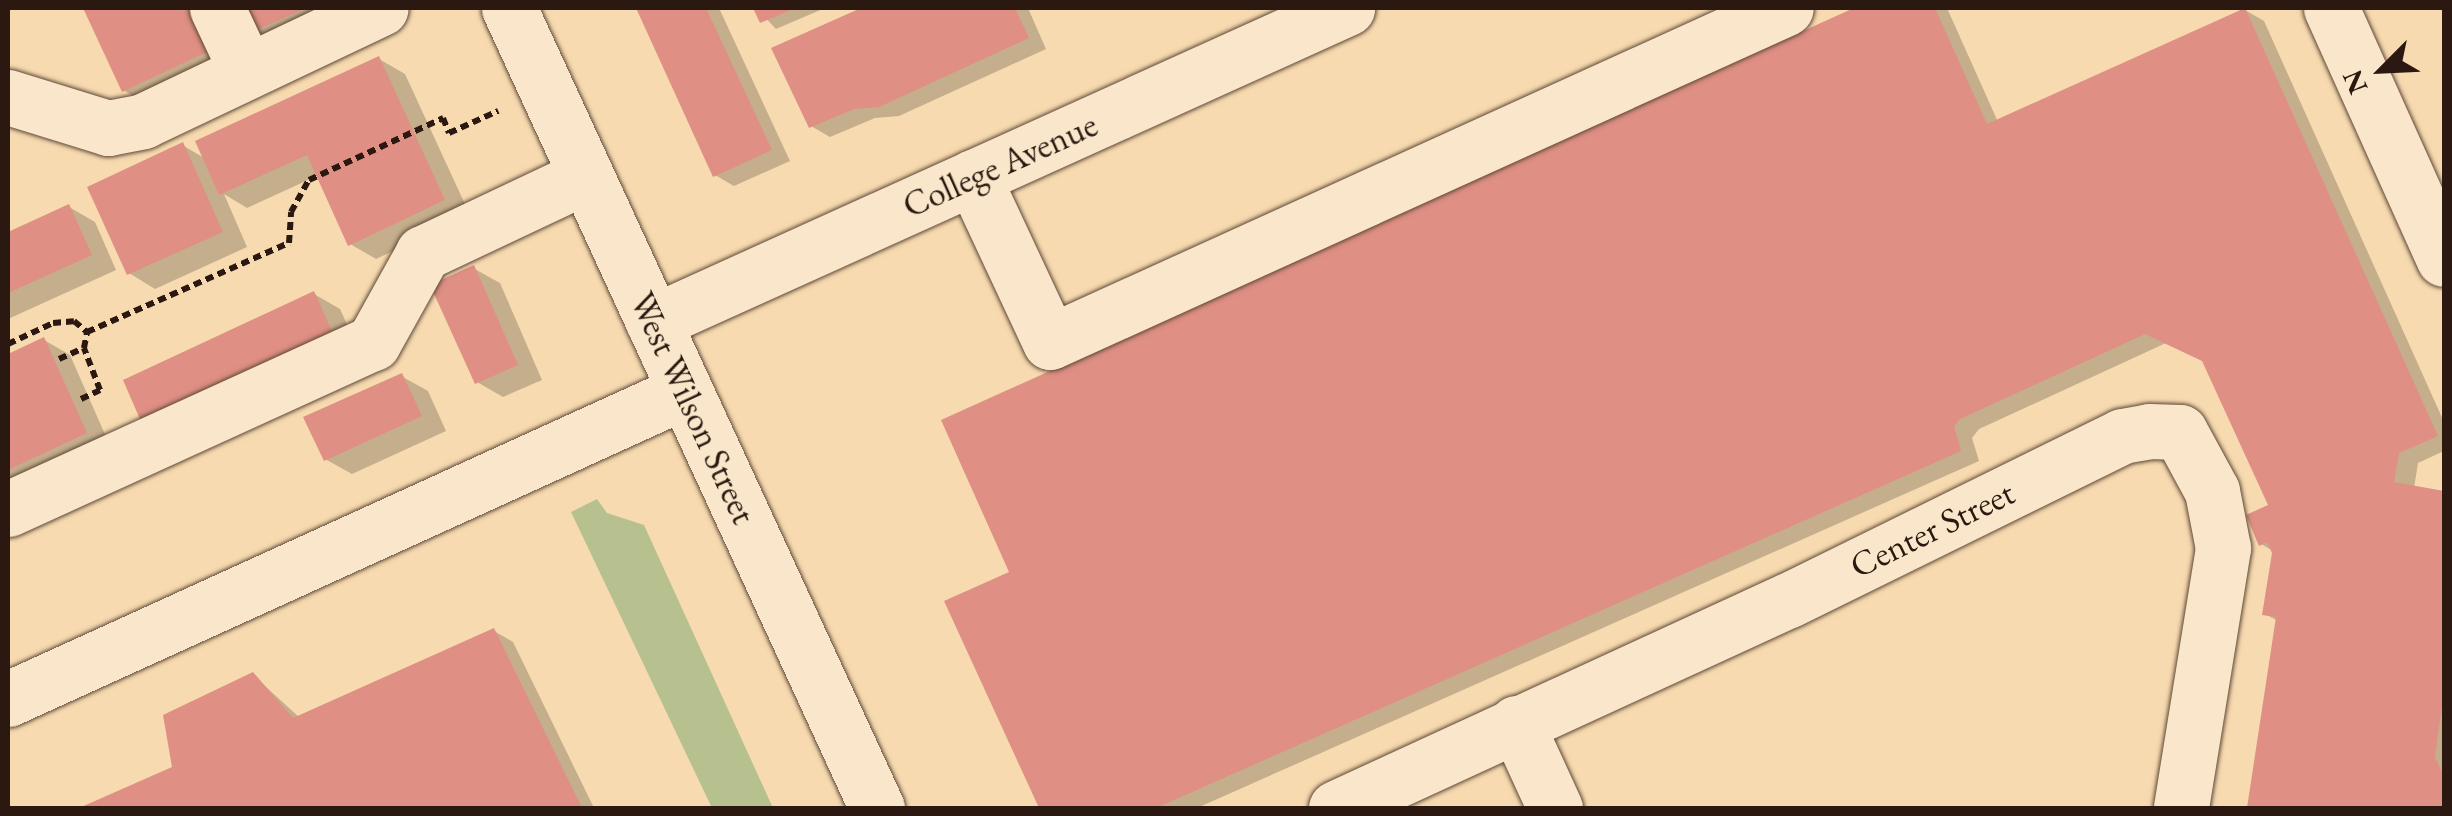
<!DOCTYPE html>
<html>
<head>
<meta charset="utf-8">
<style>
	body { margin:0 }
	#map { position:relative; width:2452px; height:816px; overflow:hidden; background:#f7daaf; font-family:"EB Garamond",serif }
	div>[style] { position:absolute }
	.green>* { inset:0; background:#b7c190 }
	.shadow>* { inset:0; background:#0003 }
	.building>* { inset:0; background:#df8f83 }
	.path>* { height:6px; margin-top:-3px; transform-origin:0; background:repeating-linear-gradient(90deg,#2b1810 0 8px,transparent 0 13px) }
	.roads { filter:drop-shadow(0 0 2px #5e4838) drop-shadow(0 0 2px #5e4838) }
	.minor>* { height:55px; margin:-27.5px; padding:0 27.5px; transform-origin:27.5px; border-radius:27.5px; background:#fae7cb }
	span { translate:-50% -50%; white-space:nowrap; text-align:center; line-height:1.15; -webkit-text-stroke:10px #fae7cb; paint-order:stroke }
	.street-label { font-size:35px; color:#2b1810 }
	.frame { position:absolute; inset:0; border:10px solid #2b1810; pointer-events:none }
	.north { position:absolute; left:2332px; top:20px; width:100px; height:100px; -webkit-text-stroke:8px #fae7cb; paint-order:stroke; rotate:246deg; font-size:28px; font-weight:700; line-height:40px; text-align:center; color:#2b1810 }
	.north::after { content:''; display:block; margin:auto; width:35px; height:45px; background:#2b1810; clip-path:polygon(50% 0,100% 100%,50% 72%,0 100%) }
</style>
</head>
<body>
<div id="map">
	<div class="green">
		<div style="clip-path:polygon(597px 499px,607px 513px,644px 525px,773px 808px,712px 808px,571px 512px)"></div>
	</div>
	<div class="shadow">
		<div style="clip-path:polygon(85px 8px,201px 8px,227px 62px,142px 101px,123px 90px)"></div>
		<div style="clip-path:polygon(243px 8px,347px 8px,273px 41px,254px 30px)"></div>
		<div style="clip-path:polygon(639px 8px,719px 8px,790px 161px,734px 186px,715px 175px)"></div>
		<div style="clip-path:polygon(756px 8px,825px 8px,776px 29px)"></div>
		<div style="clip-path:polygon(867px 8px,1028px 8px,1046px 49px,899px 116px,875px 118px,830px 137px,811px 126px,774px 49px)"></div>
		<div style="clip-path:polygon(1860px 8px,1947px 8px,1998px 122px,2245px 10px,2264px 21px,2444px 422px,2444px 451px,2418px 463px,2414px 488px,2444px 493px,2444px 808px,2249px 808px,2278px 621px,2265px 614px,2275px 552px,2261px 544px,2271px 506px,2205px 362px,2166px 343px,1979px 429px,1972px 438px,1979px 461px,1197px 808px,1042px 808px,947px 602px,1012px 574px,945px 421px)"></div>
		<div style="clip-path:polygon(379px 59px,405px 74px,470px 215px,376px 259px,350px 244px,319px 175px,247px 208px,224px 194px,247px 247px,155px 289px,129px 273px,182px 145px,206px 159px)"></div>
		<div style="clip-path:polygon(69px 207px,95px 222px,116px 270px,8px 319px,8px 235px)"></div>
		<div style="clip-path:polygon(473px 268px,500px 283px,542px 380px,503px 397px,477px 382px)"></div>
		<div style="clip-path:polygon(314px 294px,340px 309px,363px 360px,148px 431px)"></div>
		<div style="clip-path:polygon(44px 340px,70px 355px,111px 448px,8px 485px,8px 357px)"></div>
		<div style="clip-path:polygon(401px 376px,428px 391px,446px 431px,352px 474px,325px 459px)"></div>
		<div style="clip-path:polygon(494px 631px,513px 642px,594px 808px,85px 808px,175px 768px,253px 675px,300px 718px)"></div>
	</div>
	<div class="building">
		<div style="clip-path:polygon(83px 8px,189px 8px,209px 51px,122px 92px)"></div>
		<div style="clip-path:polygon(240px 8px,306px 8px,252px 32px)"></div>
		<div style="clip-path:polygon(636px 8px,706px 8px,772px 150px,713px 177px)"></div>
		<div style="clip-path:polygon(753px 8px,795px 8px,760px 23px)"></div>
		<div style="clip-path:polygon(861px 8px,1015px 8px,1029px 38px,879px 107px,854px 109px,809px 128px,771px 48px)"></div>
		<div style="clip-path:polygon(1854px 8px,1935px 8px,1987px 124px,2245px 8px,2438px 436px,2399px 453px,2394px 482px,2444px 491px,2444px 690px,2435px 757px,2444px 777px,2444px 808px,2247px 808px,2276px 617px,2262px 615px,2272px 553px,2267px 542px,2259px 546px,2246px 515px,2268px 505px,2202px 361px,2145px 334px,1960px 419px,1954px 426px,1961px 451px,1156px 808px,1039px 808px,944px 601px,1009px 572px,941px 420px)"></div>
		<div style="clip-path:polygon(379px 56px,445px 200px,348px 246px,307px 155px,219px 195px,195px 141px)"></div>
		<div style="clip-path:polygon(183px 142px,223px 232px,127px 275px,87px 187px)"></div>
		<div style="clip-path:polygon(69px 204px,92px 255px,8px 293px,8px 232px)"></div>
		<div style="clip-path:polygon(474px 265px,518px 365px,475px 384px,430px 285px)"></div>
		<div style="clip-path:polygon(314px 291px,338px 345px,146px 433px,123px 380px)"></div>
		<div style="clip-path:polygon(44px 337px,87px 433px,8px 470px,8px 354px)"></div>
		<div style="clip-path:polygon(402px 373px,422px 416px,324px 461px,303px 417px)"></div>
		<div style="clip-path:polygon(494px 628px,582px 808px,79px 808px,172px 767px,163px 715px,253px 672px,293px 718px)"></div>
	</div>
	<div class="path">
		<div style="left:8px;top:344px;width:50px;rotate:-25deg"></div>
		<div style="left:53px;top:323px;width:21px;rotate:-5deg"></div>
		<div style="left:74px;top:321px;width:17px;rotate:40deg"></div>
		<div style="left:87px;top:332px;width:221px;rotate:-23.8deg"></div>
		<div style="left:289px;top:243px;width:31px;rotate:-86deg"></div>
		<div style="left:291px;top:212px;width:37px;rotate:-61deg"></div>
		<div style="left:309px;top:180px;width:148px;rotate:-24.8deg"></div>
		<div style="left:443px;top:118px;width:16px;rotate:68deg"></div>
		<div style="left:449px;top:133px;width:54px;rotate:-24.2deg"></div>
		<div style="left:59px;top:359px;width:27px;rotate:-24deg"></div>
		<div style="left:84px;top:348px;width:16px;rotate:-79deg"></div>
		<div style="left:81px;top:399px;width:21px;rotate:-25deg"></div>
		<div style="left:100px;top:390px;width:45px;rotate:-110.9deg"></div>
	</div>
	<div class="roads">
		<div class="minor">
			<div style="left:217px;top:8px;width:68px;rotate:64.9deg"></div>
			<div style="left:509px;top:8px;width:881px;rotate:65.3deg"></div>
			<div style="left:2331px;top:8px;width:275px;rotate:65.8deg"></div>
			<div style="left:8px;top:97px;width:105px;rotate:17.2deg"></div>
			<div style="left:108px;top:128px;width:36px;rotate:-11deg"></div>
			<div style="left:143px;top:121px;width:263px;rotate:-25.4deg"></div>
			<div style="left:973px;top:177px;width:182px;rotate:65deg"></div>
			<div style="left:1050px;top:342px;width:808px;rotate:-24.41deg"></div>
			<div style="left:653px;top:322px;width:762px;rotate:-24.34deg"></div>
			<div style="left:8px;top:509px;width:401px;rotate:-24.5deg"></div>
			<div style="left:373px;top:343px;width:103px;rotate:-60.9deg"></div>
			<div style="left:423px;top:253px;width:180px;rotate:-25.3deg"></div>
			<div style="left:8px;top:699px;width:744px;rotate:-24.46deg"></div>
			<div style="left:1516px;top:723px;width:94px;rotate:65.4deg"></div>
			<div style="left:1336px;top:808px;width:498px;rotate:-24.7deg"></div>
			<div style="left:1789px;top:600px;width:371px;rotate:-26.2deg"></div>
			<div style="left:2122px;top:436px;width:27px;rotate:-10deg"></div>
			<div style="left:2149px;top:431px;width:31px;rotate:2deg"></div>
			<div style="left:2180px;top:432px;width:67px;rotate:61.5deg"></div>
			<div style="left:2212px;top:491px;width:58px;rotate:79.1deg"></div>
			<div style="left:2223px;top:548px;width:263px;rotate:99.2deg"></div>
		</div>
	</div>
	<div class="street-label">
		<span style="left:1000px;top:165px;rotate:-24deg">College Avenue</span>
		<span style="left:693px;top:408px;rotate:65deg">West Wilson Street</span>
		<span style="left:1932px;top:529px;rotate:-26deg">Center Street</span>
	</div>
	<div class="frame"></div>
	<div class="north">N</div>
</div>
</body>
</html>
